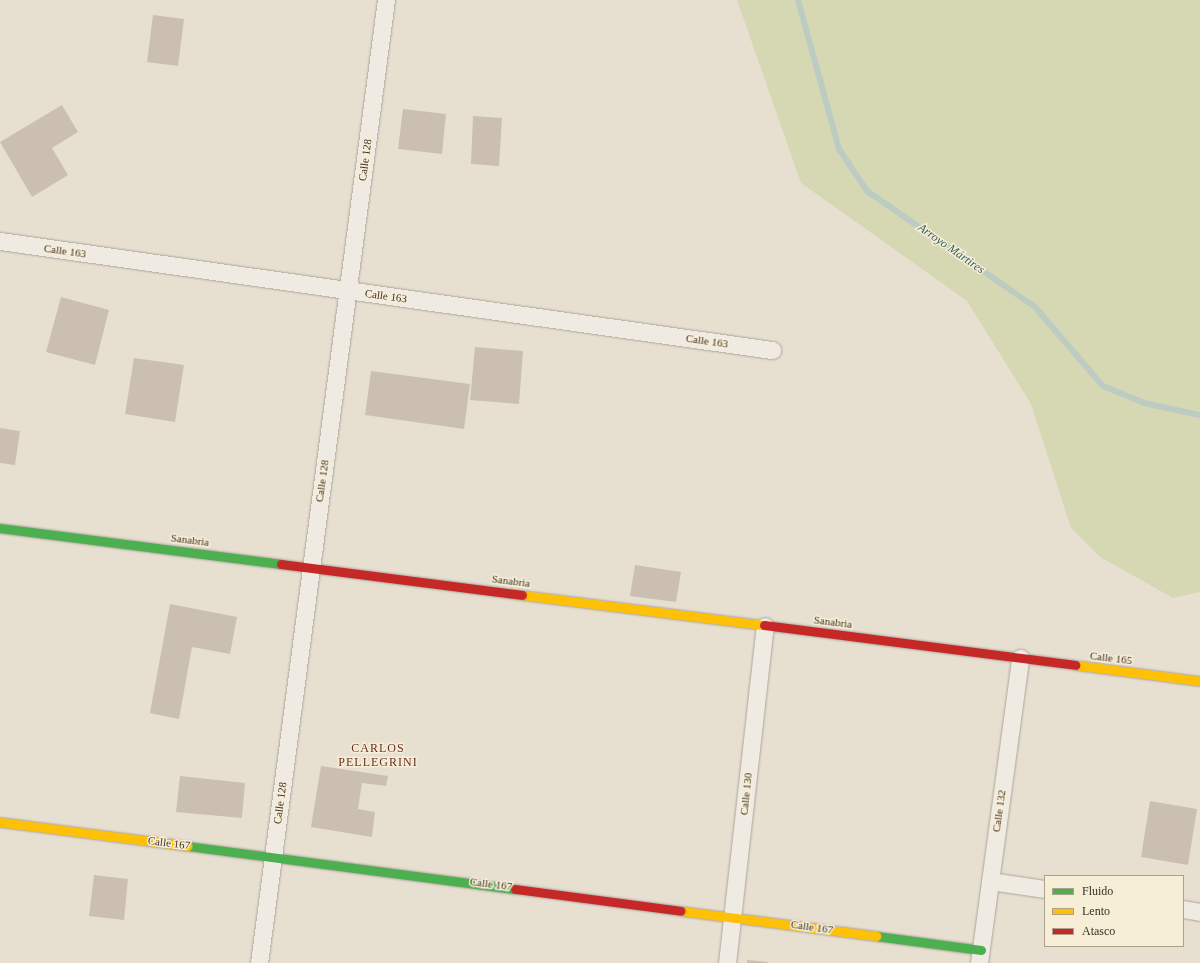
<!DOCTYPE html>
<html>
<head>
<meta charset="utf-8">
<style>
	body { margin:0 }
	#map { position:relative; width:1200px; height:963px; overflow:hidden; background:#e7e0d1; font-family:"Times New Roman",serif }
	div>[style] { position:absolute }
	.green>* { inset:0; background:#d6d7b3 }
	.stream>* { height:6px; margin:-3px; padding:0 3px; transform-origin:3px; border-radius:3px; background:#bcccc2 }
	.building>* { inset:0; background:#cbbfb2 }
	.roads { filter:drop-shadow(0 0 1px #ada599) drop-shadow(0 0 1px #ada599) }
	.street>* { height:17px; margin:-8.5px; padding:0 8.5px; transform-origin:8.5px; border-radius:8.5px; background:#efebe3 }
	.fast>* { height:9px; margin:-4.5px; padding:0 4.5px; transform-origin:4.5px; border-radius:4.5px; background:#4caf50 }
	.slow>* { height:9px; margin:-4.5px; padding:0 4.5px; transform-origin:4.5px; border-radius:4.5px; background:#ffc107 }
	.jam>* { height:9px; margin:-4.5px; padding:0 4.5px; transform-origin:4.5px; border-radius:4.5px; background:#c62828 }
	span { translate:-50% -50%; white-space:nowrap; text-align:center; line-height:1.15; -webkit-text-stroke:3px #f7eed8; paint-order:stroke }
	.street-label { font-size:11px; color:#3d2e20 }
	.water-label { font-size:12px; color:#2f5d5a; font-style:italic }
	.neighbourhood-label { font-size:12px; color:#6b2e1e; letter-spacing:1px }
	.legend { position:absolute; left:1044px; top:875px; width:140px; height:72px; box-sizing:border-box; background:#f7eed8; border:1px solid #ada18e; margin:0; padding:5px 7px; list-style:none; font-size:12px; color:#3d2e20 }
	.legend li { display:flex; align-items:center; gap:8px; height:20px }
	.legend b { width:20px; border:1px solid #ada18e }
</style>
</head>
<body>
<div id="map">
	<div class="green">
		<div style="clip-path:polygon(737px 0,1200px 0,1200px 592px,1173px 598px,1100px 557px,1071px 528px,1031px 404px,967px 301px,801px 183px)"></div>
	</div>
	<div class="stream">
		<div style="left:798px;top:0;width:155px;rotate:74.6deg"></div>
		<div style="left:839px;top:149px;width:50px;rotate:56.3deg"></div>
		<div style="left:867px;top:191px;width:204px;rotate:34.6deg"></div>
		<div style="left:1035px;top:307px;width:104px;rotate:49.3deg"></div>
		<div style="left:1103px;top:386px;width:44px;rotate:22.5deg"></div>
		<div style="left:1144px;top:403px;width:57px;rotate:12.1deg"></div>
	</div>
	<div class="building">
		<div style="clip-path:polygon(153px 15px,184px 19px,178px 66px,147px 62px)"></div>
		<div style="clip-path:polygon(62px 105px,78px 132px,52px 148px,68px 175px,32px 197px,0 142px)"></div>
		<div style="clip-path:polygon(403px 109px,446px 114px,442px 154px,398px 149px)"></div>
		<div style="clip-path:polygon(473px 116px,502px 118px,499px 166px,471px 164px)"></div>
		<div style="clip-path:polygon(61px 297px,109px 310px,95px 365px,46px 352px)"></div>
		<div style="clip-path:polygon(475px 347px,523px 351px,519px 404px,470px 400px)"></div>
		<div style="clip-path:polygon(134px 358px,184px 365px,175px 422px,125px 414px)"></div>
		<div style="clip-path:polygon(371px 371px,470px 384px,464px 429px,365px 415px)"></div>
		<div style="clip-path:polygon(0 428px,20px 431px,15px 465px,0 463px)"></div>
		<div style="clip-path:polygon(635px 565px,681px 572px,676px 602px,630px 596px)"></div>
		<div style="clip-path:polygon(170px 604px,237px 617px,230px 654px,192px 647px,179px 719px,150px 713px)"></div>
		<div style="clip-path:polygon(321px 766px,388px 776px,386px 786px,362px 783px,358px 809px,375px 812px,372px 837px,311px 827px)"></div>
		<div style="clip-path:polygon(180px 776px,245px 783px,242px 818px,176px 812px)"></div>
		<div style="clip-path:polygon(1150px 801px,1197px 809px,1188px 865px,1141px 857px)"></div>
		<div style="clip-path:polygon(94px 875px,128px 879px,124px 920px,89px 916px)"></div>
		<div style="clip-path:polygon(747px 960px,768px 962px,768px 963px,747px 963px)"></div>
	</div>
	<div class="roads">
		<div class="street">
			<div style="left:0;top:241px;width:780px;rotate:8.04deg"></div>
			<div style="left:990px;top:881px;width:56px;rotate:8.3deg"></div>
			<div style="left:1183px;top:909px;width:17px;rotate:10deg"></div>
			<div style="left:259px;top:963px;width:971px;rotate:-82.49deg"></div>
			<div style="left:727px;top:963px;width:339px;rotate:-83.6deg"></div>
			<div style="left:979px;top:963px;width:308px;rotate:-82.3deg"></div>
		</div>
		<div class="fast">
			<div style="left:0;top:528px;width:283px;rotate:7.3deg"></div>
			<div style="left:187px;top:846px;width:331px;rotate:7.5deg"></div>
			<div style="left:876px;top:936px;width:106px;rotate:7.6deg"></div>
		</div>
		<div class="slow">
			<div style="left:522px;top:595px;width:244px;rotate:7.1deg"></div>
			<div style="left:1075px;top:665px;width:126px;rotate:7.3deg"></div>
			<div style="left:0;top:822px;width:189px;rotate:7.3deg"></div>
			<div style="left:681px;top:911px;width:197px;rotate:7.3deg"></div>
		</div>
		<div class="jam">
			<div style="left:281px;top:564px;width:243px;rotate:7.3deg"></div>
			<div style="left:764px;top:625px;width:314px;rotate:7.3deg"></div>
			<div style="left:515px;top:889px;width:167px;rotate:7.5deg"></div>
		</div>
	</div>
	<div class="street-label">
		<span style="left:365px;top:160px;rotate:-82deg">Calle 128</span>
		<span style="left:65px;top:251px;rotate:8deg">Calle 163</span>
		<span style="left:386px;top:296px;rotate:8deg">Calle 163</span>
		<span style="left:707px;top:341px;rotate:8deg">Calle 163</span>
		<span style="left:322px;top:481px;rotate:-82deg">Calle 128</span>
		<span style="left:190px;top:540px;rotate:7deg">Sanabria</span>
		<span style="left:511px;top:581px;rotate:7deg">Sanabria</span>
		<span style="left:833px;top:622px;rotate:7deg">Sanabria</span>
		<span style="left:1111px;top:658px;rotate:7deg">Calle 165</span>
		<span style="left:746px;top:794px;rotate:-84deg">Calle 130</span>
		<span style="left:280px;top:803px;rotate:-82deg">Calle 128</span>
		<span style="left:999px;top:811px;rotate:-82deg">Calle 132</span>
		<span style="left:169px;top:843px;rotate:7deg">Calle 167</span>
		<span style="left:491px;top:884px;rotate:7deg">Calle 167</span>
		<span style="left:812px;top:927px;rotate:8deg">Calle 167</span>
	</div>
	<div class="water-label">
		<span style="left:951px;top:249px;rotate:35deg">Arroyo Mártires</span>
	</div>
	<div class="neighbourhood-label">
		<span style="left:378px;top:756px">CARLOS<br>PELLEGRINI</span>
	</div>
	<ul class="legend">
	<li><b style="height:5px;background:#4caf50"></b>Fluido</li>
	<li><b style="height:5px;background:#ffc107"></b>Lento</li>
	<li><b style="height:5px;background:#c62828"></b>Atasco</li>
	</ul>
</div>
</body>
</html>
